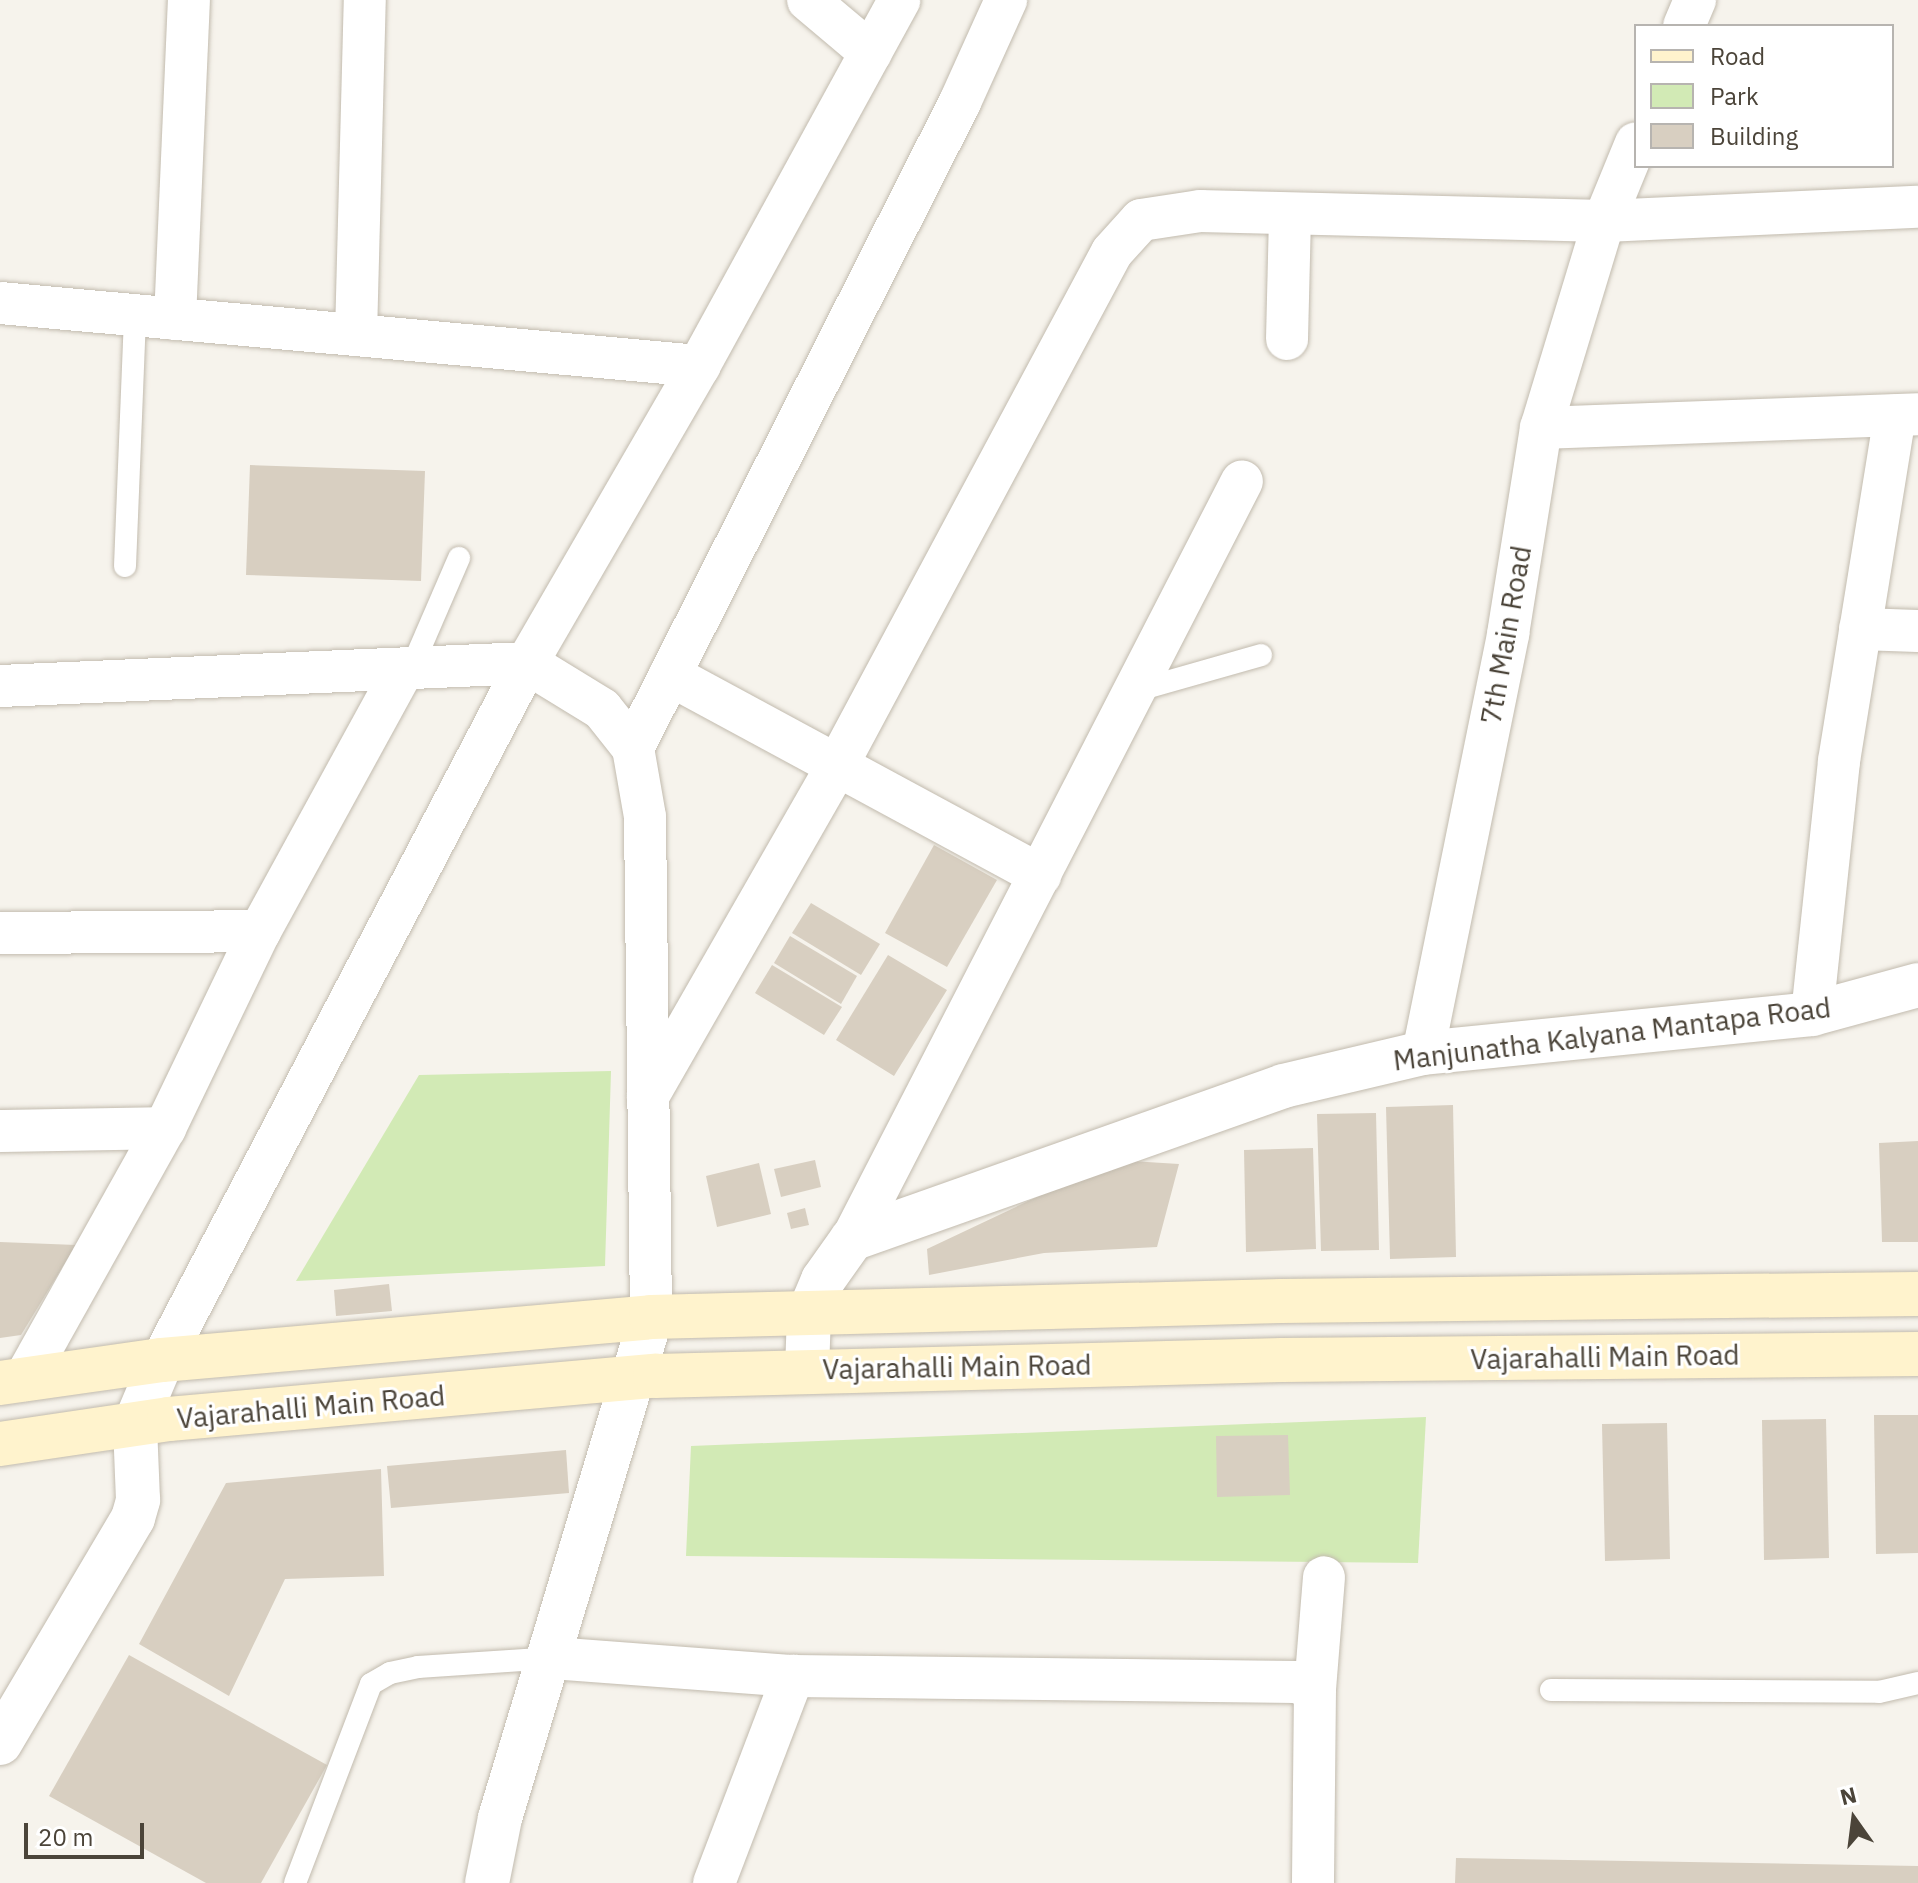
<!DOCTYPE html>
<html>
<head>
<meta charset="utf-8">
<style>
	body { margin:0 }
	#map { position:relative; width:1918px; height:1883px; overflow:hidden; background:#f6f3ec; font-family:"IBM Plex Sans",sans-serif }
	div>[style] { position:absolute }
	.green>* { inset:0; background:#d2eab5 }
	.building>* { inset:0; background:#d8cfc1 }
	.roads { filter:drop-shadow(0 0 2px #c2bbae) drop-shadow(0 0 2px #c2bbae) }
	.service>* { height:22px; margin:-11px; padding:0 11px; transform-origin:11px; border-radius:11px; background:#fff }
	.minor>* { height:42px; margin:-21px; padding:0 21px; transform-origin:21px; border-radius:21px; background:#fff }
	.tertiary>* { height:44px; margin:-22px; padding:0 22px; transform-origin:22px; border-radius:22px; background:#fff }
	.secondary>* { height:44px; margin:-22px; padding:0 22px; transform-origin:22px; border-radius:22px; background:#fff3cd }
	span { translate:-50% -50%; white-space:nowrap; text-align:center; line-height:1.15; -webkit-text-stroke:6px #fff; paint-order:stroke }
	.street-label { font-size:28px; color:#4b4439 }
	.legend { position:absolute; left:1634px; top:24px; width:260px; height:144px; box-sizing:border-box; background:#fff; border:2px solid #b7b4b0; margin:0; padding:10px 14px; list-style:none; font-size:24px; color:#4b4439 }
	.legend li { display:flex; align-items:center; gap:16px; height:40px }
	.legend b { width:40px; border:2px solid #b7b4b0 }
	.north { position:absolute; left:1814px; top:1779px; width:80px; height:80px; -webkit-text-stroke:6px #fff; paint-order:stroke; rotate:346deg; font-size:22px; font-weight:700; line-height:32px; text-align:center; color:#4b4439 }
	.north::after { content:''; display:block; margin:auto; width:28px; height:36px; background:#4b4439; clip-path:polygon(50% 0,100% 100%,50% 72%,0 100%) }
	.scale { position:absolute; left:24px; top:1823px; width:120px; height:36px; box-sizing:border-box; border:4px solid #4b4439; border-top:0; padding-left:10px; font-size:24px; line-height:28px; white-space:nowrap; color:#4b4439; -webkit-text-stroke:6px #fff; paint-order:stroke }
</style>
</head>
<body>
<div id="map">
	<div class="green">
		<div style="clip-path:polygon(611px 1071px,605px 1266px,296px 1281px,419px 1075px)"></div>
		<div style="clip-path:polygon(1426px 1417px,1418px 1563px,686px 1556px,691px 1446px)"></div>
	</div>
	<div class="building">
		<div style="clip-path:polygon(250px 465px,425px 471px,421px 581px,246px 575px)"></div>
		<div style="clip-path:polygon(934px 845px,997px 880px,947px 967px,885px 933px)"></div>
		<div style="clip-path:polygon(811px 903px,880px 944px,861px 975px,792px 933px)"></div>
		<div style="clip-path:polygon(790px 936px,857px 976px,841px 1004px,774px 963px)"></div>
		<div style="clip-path:polygon(888px 955px,947px 990px,894px 1076px,836px 1040px)"></div>
		<div style="clip-path:polygon(772px 965px,842px 1007px,824px 1035px,755px 993px)"></div>
		<div style="clip-path:polygon(1453px 1105px,1456px 1257px,1390px 1259px,1386px 1107px)"></div>
		<div style="clip-path:polygon(1376px 1113px,1379px 1250px,1321px 1251px,1317px 1114px)"></div>
		<div style="clip-path:polygon(1918px 1141px,1918px 1242px,1882px 1242px,1879px 1143px)"></div>
		<div style="clip-path:polygon(1313px 1148px,1316px 1249px,1246px 1252px,1244px 1150px)"></div>
		<div style="clip-path:polygon(815px 1160px,821px 1187px,781px 1197px,774px 1169px)"></div>
		<div style="clip-path:polygon(1115px 1160px,1179px 1164px,1157px 1247px,1044px 1253px,929px 1275px,927px 1249px)"></div>
		<div style="clip-path:polygon(759px 1163px,771px 1214px,717px 1227px,706px 1176px)"></div>
		<div style="clip-path:polygon(805px 1208px,809px 1225px,791px 1229px,787px 1213px)"></div>
		<div style="clip-path:polygon(0 1242px,76px 1245px,21px 1335px,0 1338px)"></div>
		<div style="clip-path:polygon(389px 1284px,392px 1311px,336px 1316px,334px 1290px)"></div>
		<div style="clip-path:polygon(1874px 1415px,1918px 1415px,1918px 1553px,1876px 1554px)"></div>
		<div style="clip-path:polygon(1826px 1419px,1829px 1558px,1764px 1560px,1762px 1420px)"></div>
		<div style="clip-path:polygon(1667px 1423px,1670px 1559px,1605px 1561px,1602px 1424px)"></div>
		<div style="clip-path:polygon(1288px 1435px,1290px 1495px,1217px 1497px,1216px 1436px)"></div>
		<div style="clip-path:polygon(566px 1450px,569px 1493px,391px 1508px,387px 1466px)"></div>
		<div style="clip-path:polygon(381px 1469px,384px 1576px,285px 1579px,229px 1696px,139px 1644px,226px 1483px)"></div>
		<div style="clip-path:polygon(129px 1655px,327px 1765px,261px 1883px,206px 1883px,49px 1796px)"></div>
		<div style="clip-path:polygon(1456px 1858px,1918px 1866px,1918px 1883px,1455px 1883px)"></div>
	</div>
	<div class="roads">
		<div class="service">
			<div style="left:125px;top:566px;width:251px;rotate:-87.7deg"></div>
			<div style="left:411px;top:669px;width:121px;rotate:-66.6deg"></div>
			<div style="left:1135px;top:691px;width:131px;rotate:-15.9deg"></div>
			<div style="left:1551px;top:1690px;width:328px;rotate:0.3deg"></div>
			<div style="left:1879px;top:1692px;width:40px;rotate:-13deg"></div>
			<div style="left:295px;top:1883px;width:213px;rotate:-69.1deg"></div>
			<div style="left:371px;top:1684px;width:22px;rotate:-30deg"></div>
			<div style="left:390px;top:1673px;width:29px;rotate:-12deg"></div>
			<div style="left:418px;top:1667px;width:134px;rotate:-3.8deg"></div>
		</div>
		<div class="minor">
			<div style="left:808px;top:0;width:82px;rotate:40.1deg"></div>
			<div style="left:1684px;top:26px;width:28px;rotate:-67deg"></div>
			<div style="left:0;top:303px;width:702px;rotate:5.15deg"></div>
			<div style="left:175px;top:319px;width:319px;rotate:-87.5deg"></div>
			<div style="left:356px;top:335px;width:335px;rotate:-88.5deg"></div>
			<div style="left:1287px;top:339px;width:125px;rotate:-88.6deg"></div>
			<div style="left:1541px;top:428px;width:377px;rotate:-2.1deg"></div>
			<div style="left:1860px;top:629px;width:58px;rotate:2deg"></div>
			<div style="left:670px;top:675px;width:421px;rotate:28.4deg"></div>
			<div style="left:0;top:686px;width:528px;rotate:-2.5deg"></div>
			<div style="left:527px;top:663px;width:88px;rotate:31.5deg"></div>
			<div style="left:602px;top:709px;width:50px;rotate:51.5deg"></div>
			<div style="left:633px;top:748px;width:70px;rotate:80.1deg"></div>
			<div style="left:645px;top:817px;width:500px;rotate:89.31deg"></div>
			<div style="left:633px;top:748px;width:724px;rotate:-63.15deg"></div>
			<div style="left:960px;top:102px;width:112px;rotate:-65.7deg"></div>
			<div style="left:0;top:933px;width:260px;rotate:-0.4deg"></div>
			<div style="left:1812px;top:1014px;width:254px;rotate:-83.9deg"></div>
			<div style="left:1839px;top:761px;width:350px;rotate:-80.8deg"></div>
			<div style="left:1423px;top:1053px;width:428px;rotate:-78.5deg"></div>
			<div style="left:1508px;top:634px;width:209px;rotate:-80.9deg"></div>
			<div style="left:1541px;top:428px;width:216px;rotate:-73.1deg"></div>
			<div style="left:1604px;top:221px;width:314px;rotate:-2.6deg"></div>
			<div style="left:648px;top:1096px;width:385px;rotate:-60.2deg"></div>
			<div style="left:839px;top:762px;width:578px;rotate:-61.84deg"></div>
			<div style="left:1112px;top:252px;width:43px;rotate:-47.8deg"></div>
			<div style="left:1141px;top:220px;width:60px;rotate:-8.7deg"></div>
			<div style="left:1200px;top:211px;width:404px;rotate:1.4deg"></div>
			<div style="left:1604px;top:221px;width:84px;rotate:-67.7deg"></div>
			<div style="left:0;top:1131px;width:165px;rotate:-1deg"></div>
			<div style="left:852px;top:1239px;width:852px;rotate:-62.77deg"></div>
			<div style="left:162px;top:1360px;width:787px;rotate:-62.36deg"></div>
			<div style="left:527px;top:663px;width:343px;rotate:-59.9deg"></div>
			<div style="left:699px;top:366px;width:417px;rotate:-61.3deg"></div>
			<div style="left:24px;top:1380px;width:289px;rotate:-60.8deg"></div>
			<div style="left:165px;top:1128px;width:219px;rotate:-64.3deg"></div>
			<div style="left:260px;top:931px;width:298px;rotate:-61.3deg"></div>
			<div style="left:552px;top:1658px;width:242px;rotate:4.3deg"></div>
			<div style="left:793px;top:1676px;width:503px;rotate:0.68deg"></div>
			<div style="left:1296px;top:1682px;width:20px;rotate:20deg"></div>
			<div style="left:1315px;top:1689px;width:194px;rotate:90.6deg"></div>
			<div style="left:1315px;top:1689px;width:112px;rotate:-85.4deg"></div>
			<div style="left:714px;top:1883px;width:222px;rotate:-69.1deg"></div>
		</div>
		<div class="tertiary">
			<div style="left:807px;top:1371px;width:58px;rotate:-88deg"></div>
			<div style="left:809px;top:1313px;width:36px;rotate:-67deg"></div>
			<div style="left:823px;top:1280px;width:50px;rotate:-54.7deg"></div>
			<div style="left:852px;top:1239px;width:457px;rotate:-19.5deg"></div>
			<div style="left:1283px;top:1086px;width:144px;rotate:-13.3deg"></div>
			<div style="left:1423px;top:1053px;width:391px;rotate:-5.7deg"></div>
			<div style="left:1812px;top:1014px;width:110px;rotate:-15.3deg"></div>
			<div style="left:0;top:1743px;width:261px;rotate:-59.4deg"></div>
			<div style="left:133px;top:1518px;width:19px;rotate:-74deg"></div>
			<div style="left:138px;top:1500px;width:76px;rotate:-92.3deg"></div>
			<div style="left:135px;top:1424px;width:69px;rotate:-67.1deg"></div>
			<div style="left:487px;top:1883px;width:66px;rotate:-78.7deg"></div>
			<div style="left:500px;top:1818px;width:523px;rotate:-73.23deg"></div>
		</div>
		<div class="secondary">
			<div style="left:0;top:1383px;width:164px;rotate:-8.1deg"></div>
			<div style="left:162px;top:1360px;width:491px;rotate:-5deg"></div>
			<div style="left:651px;top:1317px;width:630px;rotate:-1.45deg"></div>
			<div style="left:1281px;top:1301px;width:637px;rotate:-0.63deg"></div>
			<div style="left:0;top:1444px;width:171px;rotate:-8.4deg"></div>
			<div style="left:169px;top:1419px;width:488px;rotate:-5.1deg"></div>
			<div style="left:655px;top:1376px;width:627px;rotate:-1.46deg"></div>
			<div style="left:1282px;top:1360px;width:636px;rotate:-0.54deg"></div>
		</div>
	</div>
	<div class="street-label">
		<span style="left:1506px;top:635px;rotate:-80deg">7th Main Road</span>
		<span style="left:1612px;top:1034px;rotate:-7deg">Manjunatha Kalyana Mantapa Road</span>
		<span style="left:1605px;top:1357px;rotate:-1deg">Vajarahalli Main Road</span>
		<span style="left:957px;top:1367px;rotate:-1deg">Vajarahalli Main Road</span>
		<span style="left:311px;top:1407px;rotate:-5deg">Vajarahalli Main Road</span>
	</div>
	<ul class="legend">
	<li><b style="height:10px;background:#fff3cd"></b>Road</li>
	<li><b style="height:22px;background:#d2eab5"></b>Park</li>
	<li><b style="height:22px;background:#d8cfc1"></b>Building</li>
	</ul>
	<div class="north">N</div>
	<div class="scale">20 m</div>
</div>
</body>
</html>
